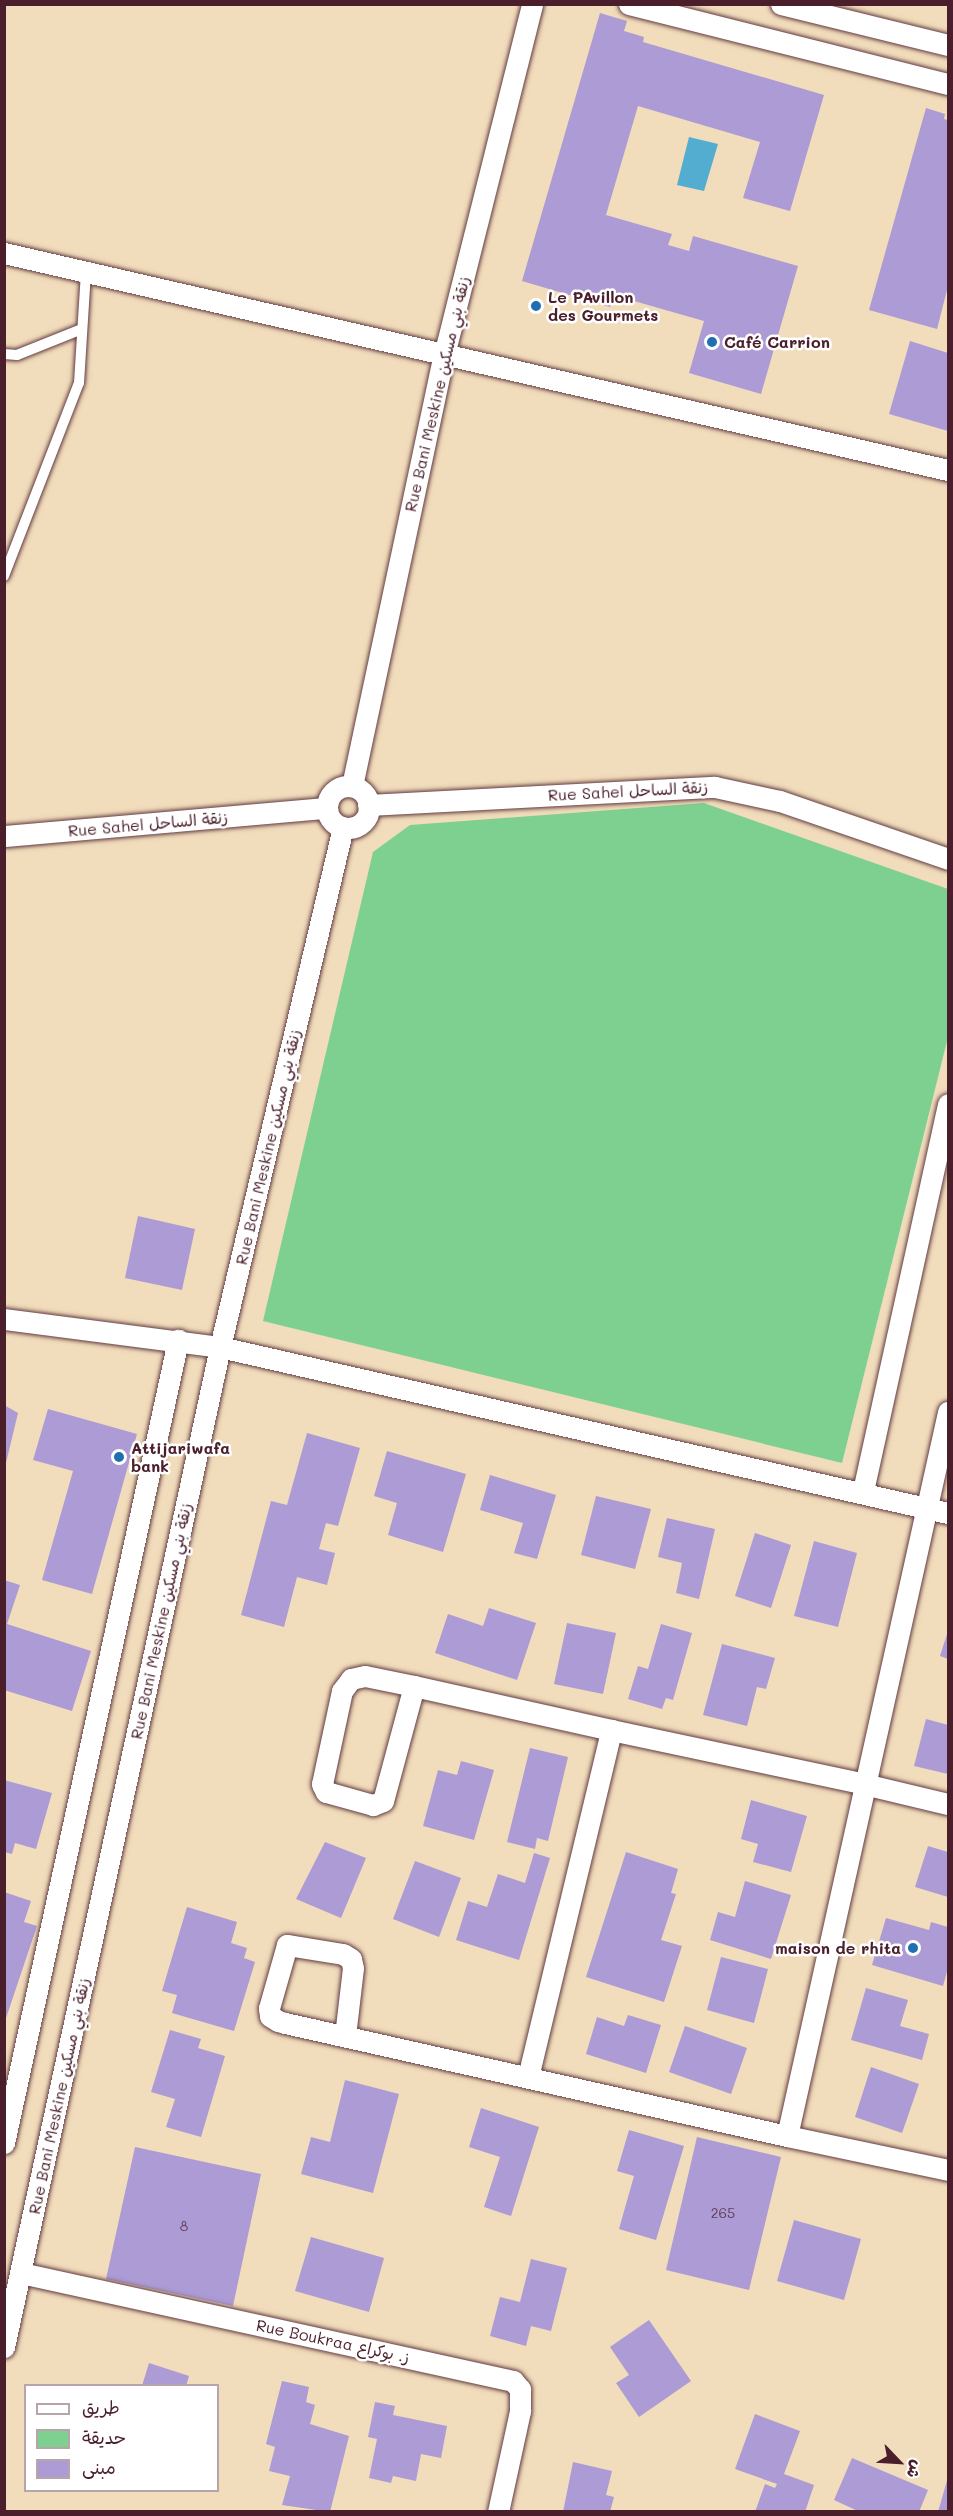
<!DOCTYPE html>
<html>
<head>
<meta charset="utf-8">
<style>
	body { margin:0 }
	#map { position:relative; width:953px; height:2516px; overflow:hidden; background:#f1dcbb; font-family:Mali,"Playpen Sans Arabic",sans-serif }
	div>[style] { position:absolute }
	.green>* { inset:0; background:#7ed091 }
	.water>* { inset:0; background:#53add1 }
	.building>* { inset:0; background:#ac9bd5 }
	.roads { filter:drop-shadow(0 0 2px #633b41) drop-shadow(0 0 2px #633b41) }
	.service>* { height:10px; margin:-5px; padding:0 5px; transform-origin:5px; border-radius:5px; background:#fff }
	.minor>* { height:21px; margin:-10.5px; padding:0 10.5px; transform-origin:10.5px; border-radius:10.5px; background:#fff }
	.minor>.ring { margin:-10.5px; padding:0; box-sizing:content-box; background:none; border:21px solid #fff; border-radius:50% }
	.dots>* { width:16px; height:16px; translate:-50% -50%; box-sizing:border-box; border:3px solid #fff; border-radius:50% }
	span { translate:-50% -50%; white-space:nowrap; text-align:center; line-height:1.15; -webkit-text-stroke:5px #fff; paint-order:stroke }
	.number-label { font-size:14px; color:#623e56 }
	.number-label span { -webkit-text-stroke-width:0 }
	.poi-label { font-size:16px; color:#4a1f2b; font-weight:700 }
	.left { translate:0 -50%; text-align:left }
	.right { translate:-100% -50%; text-align:right }
	.street-label { font-size:16px; color:#4a1f2b }
	.frame { position:absolute; inset:0; border:6px solid #4a1f2b; pointer-events:none }
	.legend { position:absolute; left:24px; top:2384px; width:195px; height:108px; box-sizing:border-box; background:#fff; border:2px solid #b7a5aa; margin:0; padding:8px 10px; list-style:none; font-size:18px; color:#4a1f2b }
	.legend li { display:flex; align-items:center; gap:12px; height:30px }
	.legend b { width:30px; border:2px solid #b7a5aa }
	.north { position:absolute; left:869px; top:2432px; width:60px; height:60px; -webkit-text-stroke:4px #fff; paint-order:stroke; rotate:115deg; font-size:16px; font-weight:700; line-height:24px; text-align:center; color:#4a1f2b }
	.north::after { content:''; display:block; margin:auto; width:21px; height:27px; background:#4a1f2b; clip-path:polygon(50% 0,100% 100%,50% 72%,0 100%) }
</style>
</head>
<body>
<div id="map">
	<div class="green">
		<div style="clip-path:polygon(704px 803px,948px 889px,948px 1037px,842px 1463px,263px 1321px,373px 852px,410px 825px)"></div>
	</div>
	<div class="water">
		<div style="clip-path:polygon(689px 137px,718px 144px,704px 191px,677px 185px)"></div>
	</div>
	<div class="building">
		<div style="clip-path:polygon(600px 13px,627px 21px,624px 31px,644px 37px,643px 42px,824px 95px,790px 211px,743px 198px,760px 142px,638px 106px,606px 215px,672px 234px,668px 245px,689px 251px,693px 236px,798px 266px,761px 394px,689px 373px,704px 321px,613px 295px,610px 307px,522px 281px)"></div>
		<div style="clip-path:polygon(926px 108px,945px 114px,944px 119px,948px 120px,948px 286px,937px 329px,869px 310px)"></div>
		<div style="clip-path:polygon(910px 341px,948px 353px,948px 431px,889px 414px)"></div>
		<div style="clip-path:polygon(138px 1216px,195px 1229px,182px 1290px,125px 1278px)"></div>
		<div style="clip-path:polygon(4px 1405px,18px 1413px,5px 1467px,4px 1467px)"></div>
		<div style="clip-path:polygon(48px 1409px,137px 1434px,92px 1594px,42px 1580px,73px 1471px,33px 1460px)"></div>
		<div style="clip-path:polygon(307px 1433px,360px 1448px,338px 1526px,326px 1523px,319px 1549px,335px 1553px,327px 1585px,297px 1577px,284px 1627px,241px 1615px,271px 1501px,287px 1505px)"></div>
		<div style="clip-path:polygon(387px 1451px,466px 1474px,443px 1552px,388px 1535px,397px 1503px,374px 1496px)"></div>
		<div style="clip-path:polygon(490px 1475px,556px 1495px,537px 1559px,514px 1553px,523px 1523px,480px 1510px)"></div>
		<div style="clip-path:polygon(596px 1496px,651px 1509px,635px 1569px,581px 1555px)"></div>
		<div style="clip-path:polygon(667px 1518px,715px 1529px,699px 1599px,676px 1593px,682px 1563px,658px 1557px)"></div>
		<div style="clip-path:polygon(755px 1533px,791px 1545px,771px 1608px,735px 1596px)"></div>
		<div style="clip-path:polygon(814px 1541px,857px 1553px,838px 1627px,794px 1616px)"></div>
		<div style="clip-path:polygon(4px 1580px,20px 1585px,7px 1624px,91px 1651px,72px 1711px,4px 1690px)"></div>
		<div style="clip-path:polygon(489px 1608px,536px 1623px,517px 1680px,435px 1653px,448px 1614px,483px 1626px)"></div>
		<div style="clip-path:polygon(567px 1623px,616px 1633px,603px 1694px,554px 1684px)"></div>
		<div style="clip-path:polygon(661px 1624px,692px 1633px,673px 1700px,666px 1698px,662px 1709px,628px 1699px,638px 1666px,648px 1669px)"></div>
		<div style="clip-path:polygon(948px 1631px,948px 1659px,940px 1656px)"></div>
		<div style="clip-path:polygon(722px 1644px,775px 1658px,766px 1689px,757px 1687px,747px 1726px,703px 1715px)"></div>
		<div style="clip-path:polygon(926px 1719px,948px 1725px,948px 1774px,914px 1766px)"></div>
		<div style="clip-path:polygon(530px 1748px,568px 1757px,548px 1841px,537px 1838px,535px 1849px,507px 1842px)"></div>
		<div style="clip-path:polygon(461px 1761px,494px 1770px,474px 1840px,423px 1826px,438px 1770px,457px 1775px)"></div>
		<div style="clip-path:polygon(4px 1780px,52px 1793px,36px 1849px,15px 1843px,12px 1854px,4px 1852px)"></div>
		<div style="clip-path:polygon(751px 1800px,807px 1816px,791px 1872px,753px 1862px,758px 1844px,741px 1839px)"></div>
		<div style="clip-path:polygon(325px 1842px,366px 1858px,341px 1918px,296px 1899px)"></div>
		<div style="clip-path:polygon(928px 1846px,948px 1852px,948px 1897px,915px 1887px)"></div>
		<div style="clip-path:polygon(626px 1852px,678px 1869px,671px 1893px,676px 1894px,661px 1940px,682px 1946px,664px 2002px,586px 1977px)"></div>
		<div style="clip-path:polygon(534px 1853px,550px 1858px,519px 1960px,456px 1940px,468px 1901px,487px 1907px,498px 1874px,525px 1883px)"></div>
		<div style="clip-path:polygon(415px 1861px,461px 1878px,439px 1937px,393px 1919px)"></div>
		<div style="clip-path:polygon(745px 1881px,791px 1895px,771px 1959px,710px 1940px,718px 1912px,735px 1917px)"></div>
		<div style="clip-path:polygon(4px 1892px,31px 1901px,24px 1922px,37px 1926px,5px 2021px)"></div>
		<div style="clip-path:polygon(187px 1907px,237px 1922px,231px 1943px,247px 1948px,244px 1958px,255px 1962px,234px 2031px,172px 2013px,177px 1995px,162px 1991px)"></div>
		<div style="clip-path:polygon(886px 1918px,929px 1930px,931px 1922px,948px 1927px,948px 1968px,943px 1986px,872px 1965px)"></div>
		<div style="clip-path:polygon(721px 1957px,768px 1969px,754px 2023px,707px 2010px)"></div>
		<div style="clip-path:polygon(866px 1988px,908px 2000px,900px 2026px,929px 2034px,922px 2060px,851px 2040px)"></div>
		<div style="clip-path:polygon(628px 2015px,661px 2025px,646px 2073px,586px 2054px,597px 2017px,624px 2026px)"></div>
		<div style="clip-path:polygon(685px 2026px,747px 2048px,731px 2094px,669px 2072px)"></div>
		<div style="clip-path:polygon(170px 2030px,201px 2039px,198px 2048px,225px 2056px,201px 2137px,166px 2127px,175px 2099px,151px 2092px)"></div>
		<div style="clip-path:polygon(871px 2067px,919px 2084px,902px 2133px,855px 2117px)"></div>
		<div style="clip-path:polygon(345px 2080px,399px 2094px,373px 2193px,301px 2174px,311px 2137px,330px 2142px)"></div>
		<div style="clip-path:polygon(481px 2108px,539px 2127px,511px 2216px,484px 2207px,500px 2157px,469px 2147px)"></div>
		<div style="clip-path:polygon(629px 2130px,684px 2146px,656px 2240px,619px 2229px,634px 2176px,617px 2171px)"></div>
		<div style="clip-path:polygon(697px 2137px,781px 2157px,749px 2290px,666px 2270px)"></div>
		<div style="clip-path:polygon(135px 2147px,261px 2174px,233px 2306px,106px 2279px)"></div>
		<div style="clip-path:polygon(794px 2220px,861px 2239px,844px 2300px,777px 2281px)"></div>
		<div style="clip-path:polygon(311px 2237px,384px 2258px,369px 2312px,295px 2291px)"></div>
		<div style="clip-path:polygon(531px 2259px,567px 2268px,551px 2331px,531px 2326px,526px 2346px,490px 2336px,500px 2297px,520px 2302px)"></div>
		<div style="clip-path:polygon(649px 2320px,691px 2381px,639px 2417px,616px 2383px,629px 2375px,610px 2347px)"></div>
		<div style="clip-path:polygon(149px 2363px,189px 2376px,186px 2386px,142px 2386px)"></div>
		<div style="clip-path:polygon(282px 2381px,309px 2387px,306px 2402px,315px 2405px,310px 2424px,349px 2436px,330px 2512px,282px 2505px,290px 2476px,269px 2471px,275px 2447px,266px 2444px)"></div>
		<div style="clip-path:polygon(375px 2402px,395px 2406px,393px 2415px,447px 2426px,441px 2458px,421px 2454px,416px 2481px,393px 2476px,391px 2483px,369px 2478px,377px 2439px,368px 2437px)"></div>
		<div style="clip-path:polygon(755px 2414px,800px 2431px,784px 2474px,814px 2485px,805px 2512px,755px 2512px,765px 2484px,775px 2488px,777px 2484px,735px 2469px)"></div>
		<div style="clip-path:polygon(852px 2458px,928px 2490px,919px 2512px,860px 2512px,834px 2500px)"></div>
		<div style="clip-path:polygon(573px 2462px,612px 2471px,606px 2495px,614px 2497px,610px 2512px,563px 2512px)"></div>
		<div style="clip-path:polygon(948px 2477px,948px 2512px,938px 2512px)"></div>
	</div>
	<div class="roads">
		<div class="service">
			<div style="left:4px;top:354px;width:13px;rotate:4deg"></div>
			<div style="left:17px;top:355px;width:70px;rotate:-21.8deg"></div>
			<div style="left:4px;top:576px;width:207px;rotate:-68.8deg"></div>
			<div style="left:79px;top:383px;width:111px;rotate:-86.4deg"></div>
		</div>
		<div class="minor">
			<div style="left:629px;top:4px;width:329px;rotate:14.1deg"></div>
			<div style="left:781px;top:4px;width:172px;rotate:13.8deg"></div>
			<div style="left:4px;top:253px;width:969px;rotate:12.95deg"></div>
			<div style="left:352px;top:786px;width:441px;rotate:-78deg"></div>
			<div style="left:444px;top:355px;width:362px;rotate:-75.9deg"></div>
			<div class="ring" style="left:327px;top:786px;width:21px;height:21px"></div>
			<div style="left:368px;top:805px;width:347px;rotate:-3deg"></div>
			<div style="left:715px;top:787px;width:66px;rotate:12.2deg"></div>
			<div style="left:780px;top:801px;width:178px;rotate:19deg"></div>
			<div style="left:4px;top:836px;width:324px;rotate:-5deg"></div>
			<div style="left:4px;top:1319px;width:218px;rotate:7.4deg"></div>
			<div style="left:220px;top:1347px;width:747px;rotate:12.85deg"></div>
			<div style="left:863px;top:1491px;width:396px;rotate:-77.6deg"></div>
			<div style="left:414px;top:1686px;width:119px;rotate:105.1deg"></div>
			<div style="left:383px;top:1801px;width:11px;rotate:158deg"></div>
			<div style="left:373px;top:1805px;width:49px;rotate:-164.5deg"></div>
			<div style="left:326px;top:1792px;width:9px;rotate:-117deg"></div>
			<div style="left:322px;top:1784px;width:95px;rotate:-77.9deg"></div>
			<div style="left:342px;top:1691px;width:15px;rotate:-53deg"></div>
			<div style="left:351px;top:1679px;width:14px;rotate:-12deg"></div>
			<div style="left:365px;top:1676px;width:50px;rotate:11.5deg"></div>
			<div style="left:414px;top:1686px;width:202px;rotate:12.6deg"></div>
			<div style="left:611px;top:1730px;width:259px;rotate:12deg"></div>
			<div style="left:864px;top:1784px;width:86px;rotate:13.4deg"></div>
			<div style="left:345px;top:2036px;width:68px;rotate:-83.3deg"></div>
			<div style="left:353px;top:1968px;width:9px;rotate:-103deg"></div>
			<div style="left:351px;top:1959px;width:9px;rotate:-148deg"></div>
			<div style="left:343px;top:1954px;width:57px;rotate:-170.9deg"></div>
			<div style="left:287px;top:1945px;width:66px;rotate:105.9deg"></div>
			<div style="left:269px;top:2008px;width:8px;rotate:83deg"></div>
			<div style="left:270px;top:2016px;width:9px;rotate:32deg"></div>
			<div style="left:278px;top:2021px;width:7px;rotate:16deg"></div>
			<div style="left:285px;top:2023px;width:515px;rotate:12.69deg"></div>
			<div style="left:787px;top:2136px;width:165px;rotate:11.9deg"></div>
			<div style="left:528px;top:2077px;width:357px;rotate:-76.5deg"></div>
			<div style="left:787px;top:2136px;width:742px;rotate:-77.46deg"></div>
			<div style="left:4px;top:2143px;width:822px;rotate:-77.77deg"></div>
			<div style="left:21px;top:2273px;width:504px;rotate:12.38deg"></div>
			<div style="left:513px;top:2381px;width:11px;rotate:49deg"></div>
			<div style="left:520px;top:2389px;width:22px;rotate:90deg"></div>
			<div style="left:520px;top:2411px;width:103px;rotate:102.3deg"></div>
			<div style="left:4px;top:2347px;width:1023px;rotate:-77.81deg"></div>
			<div style="left:220px;top:1347px;width:534px;rotate:-76.69deg"></div>
		</div>
	</div>
	<div class="dots">
		<div style="left:536px;top:306px;background:#1f6fb2"></div>
		<div style="left:712px;top:342px;background:#1f6fb2"></div>
		<div style="left:119px;top:1457px;background:#1f6fb2"></div>
		<div style="left:913px;top:1948px;background:#1f6fb2"></div>
	</div>
	<div class="number-label">
		<span style="left:723px;top:2213px">265</span>
		<span style="left:184px;top:2226px">8</span>
	</div>
	<div class="poi-label">
		<span class="left" style="left:548px;top:306px">Le PAvillon<br>des Gourmets</span>
		<span class="left" style="left:724px;top:342px">Café Carrion</span>
		<span class="left" style="left:131px;top:1457px">Attijariwafa<br>bank</span>
		<span class="right" style="left:901px;top:1948px">maison de rhita</span>
	</div>
	<div class="street-label">
		<span style="left:437px;top:394px;rotate:-77deg">Rue Bani Meskine زنقة بني مسكين</span>
		<span style="left:628px;top:791px;rotate:-3deg">Rue Sahel زنقة الساحل</span>
		<span style="left:148px;top:824px;rotate:-5deg">Rue Sahel زنقة الساحل</span>
		<span style="left:268px;top:1147px;rotate:-77deg">Rue Bani Meskine زنقة بني مسكين</span>
		<span style="left:161px;top:1621px;rotate:-78deg">Rue Bani Meskine زنقة بني مسكين</span>
		<span style="left:59px;top:2096px;rotate:-78deg">Rue Bani Meskine زنقة بني مسكين</span>
		<span style="left:333px;top:2341px;rotate:12deg">Rue Boukraa ز. بوكراع</span>
	</div>
	<div class="frame"></div>
	<ul class="legend">
	<li><b style="height:8px;background:#fff"></b>طريق</li>
	<li><b style="height:16px;background:#7ed091"></b>حديقة</li>
	<li><b style="height:16px;background:#ac9bd5"></b>مبنى</li>
	</ul>
	<div class="north">ش</div>
</div>
</body>
</html>
